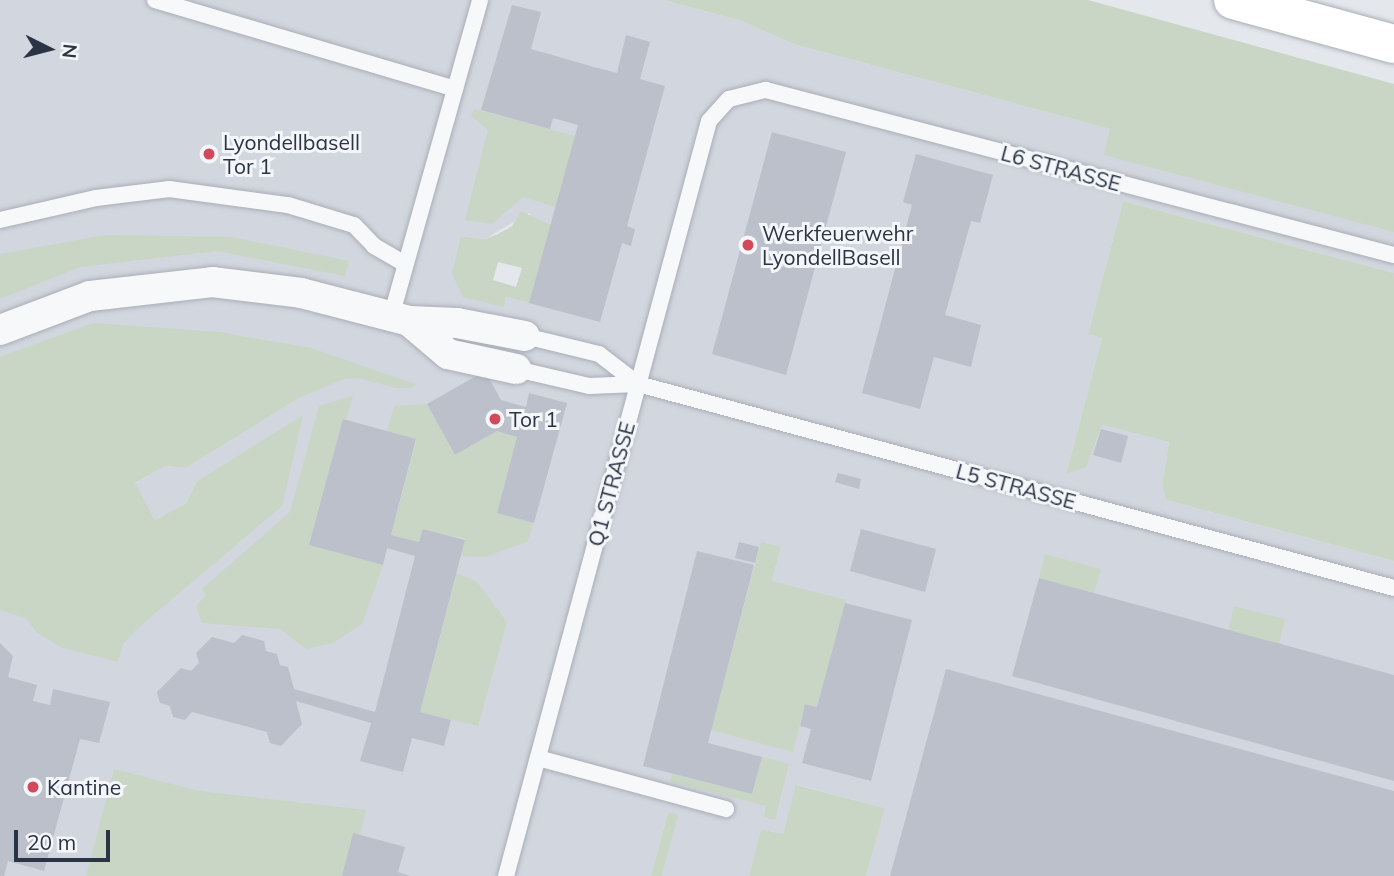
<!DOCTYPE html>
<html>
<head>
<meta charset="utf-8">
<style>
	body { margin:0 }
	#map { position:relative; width:1394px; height:876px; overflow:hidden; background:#e4e7ec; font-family:Mulish,sans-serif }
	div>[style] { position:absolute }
	.built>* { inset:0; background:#d2d6de }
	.green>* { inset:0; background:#c9d6c5 }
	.building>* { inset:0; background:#bbc0ca }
	.roads { filter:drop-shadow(0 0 2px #a9aeb7) drop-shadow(0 0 2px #a9aeb7) }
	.service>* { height:16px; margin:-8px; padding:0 8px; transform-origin:8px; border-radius:8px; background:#f7f8fa }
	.minor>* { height:30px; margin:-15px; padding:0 15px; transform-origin:15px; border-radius:15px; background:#f7f8fa }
	.motorway>* { height:38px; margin:-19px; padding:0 19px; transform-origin:19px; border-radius:19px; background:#fff }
	.dots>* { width:19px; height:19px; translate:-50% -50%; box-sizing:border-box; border:4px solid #f4f6f9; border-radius:50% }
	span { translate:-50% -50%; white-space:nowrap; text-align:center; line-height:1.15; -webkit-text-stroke:6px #f4f6f9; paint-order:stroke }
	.poi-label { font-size:21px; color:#2b3445 }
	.left { translate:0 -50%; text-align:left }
	.street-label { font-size:21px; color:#2b3445 }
	.north { position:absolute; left:14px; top:14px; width:70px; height:70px; -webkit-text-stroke:5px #f4f6f9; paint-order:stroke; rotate:96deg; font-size:19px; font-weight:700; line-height:28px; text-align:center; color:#2b3445 }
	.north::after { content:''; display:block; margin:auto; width:24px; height:32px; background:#2b3445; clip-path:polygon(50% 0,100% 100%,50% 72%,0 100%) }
	.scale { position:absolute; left:14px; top:830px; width:96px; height:32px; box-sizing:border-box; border:4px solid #2b3445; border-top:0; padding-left:9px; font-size:21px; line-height:24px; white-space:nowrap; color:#2b3445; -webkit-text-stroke:5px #f4f6f9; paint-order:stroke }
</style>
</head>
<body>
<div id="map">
	<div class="built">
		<div style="clip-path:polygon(evenodd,0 0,663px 0,742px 21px,793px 44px,1394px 205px,1394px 273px,1123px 201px,1088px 334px,1102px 338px,1066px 474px,1102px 425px,1169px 442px,1162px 486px,1166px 500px,1394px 561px,1394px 876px,866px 876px,885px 808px,797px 785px,783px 834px,761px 829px,749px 876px,662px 876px,677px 816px,668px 812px,651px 876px,0 876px,0 584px,138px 628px,302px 416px,197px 481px,186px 503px,155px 520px,134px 484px,166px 466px,186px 468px,301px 397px,0 450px,0 0,529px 213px,535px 221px,529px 303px,506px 297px,504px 306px,461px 236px,485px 239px,529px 213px,0 0,497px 431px,497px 513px,461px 555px,465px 540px,395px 517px,416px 439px,455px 455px,497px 431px,0 0,781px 547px,772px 581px,816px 707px,805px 704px,754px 565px,781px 547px)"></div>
	</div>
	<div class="green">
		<div style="clip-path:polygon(663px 0,1088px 0,1394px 84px,1394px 232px,1104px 155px,1110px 129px,793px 44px,742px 21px)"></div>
		<div style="clip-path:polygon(474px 109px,575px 136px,556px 207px,523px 197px,492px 224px,465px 220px,488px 130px,471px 116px)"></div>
		<div style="clip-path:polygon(1123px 201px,1394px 273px,1394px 561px,1166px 500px,1162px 486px,1169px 442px,1102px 425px,1086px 467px,1066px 474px,1102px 338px,1088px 334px)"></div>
		<div style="clip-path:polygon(evenodd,521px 211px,551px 225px,529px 303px,506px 297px,504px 307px,463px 297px,452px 274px,461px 236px,485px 239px,498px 234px,512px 226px,521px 211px,498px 262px,522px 268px,516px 287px,493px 280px,498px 262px)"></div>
		<div style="clip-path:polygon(105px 235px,232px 237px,349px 261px,345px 276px,217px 251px,80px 267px,0 299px,0 254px)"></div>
		<div style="clip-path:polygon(93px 323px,219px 332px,311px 348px,415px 384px,412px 388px,396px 388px,358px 378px,344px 379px,301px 397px,186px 468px,166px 466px,135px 483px,155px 520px,186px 503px,197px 481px,303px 415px,282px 506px,138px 628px,123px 644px,118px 662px,62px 648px,36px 632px,26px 618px,0 610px,0 357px)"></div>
		<div style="clip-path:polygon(353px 396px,309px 545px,383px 565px,362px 624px,333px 643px,306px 649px,280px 629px,202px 623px,196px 606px,206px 595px,202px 589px,290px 512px,319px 406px)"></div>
		<div style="clip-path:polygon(427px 404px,455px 455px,497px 431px,517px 437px,497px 513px,534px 523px,527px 542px,485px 557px,461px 556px,465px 539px,423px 529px,419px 542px,391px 535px,416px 440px,387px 431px,394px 406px)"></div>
		<div style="clip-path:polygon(761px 542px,781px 547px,772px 581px,846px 600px,817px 707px,805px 704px,793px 752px,711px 730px)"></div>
		<div style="clip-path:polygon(1045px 554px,1101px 569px,1094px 593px,1039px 578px)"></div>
		<div style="clip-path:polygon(457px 573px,477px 582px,507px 622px,478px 726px,420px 712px)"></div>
		<div style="clip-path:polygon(1234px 606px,1285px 619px,1279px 644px,1228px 630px)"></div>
		<div style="clip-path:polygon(762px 757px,789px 764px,775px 820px,764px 817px,766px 806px,671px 782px,672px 774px,752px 794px)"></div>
		<div style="clip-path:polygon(114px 769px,199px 791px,366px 810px,360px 835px,353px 833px,342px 876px,86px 876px)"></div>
		<div style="clip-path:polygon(796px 785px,885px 808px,866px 876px,749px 876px,761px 829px,783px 834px)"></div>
		<div style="clip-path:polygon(668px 812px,678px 815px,662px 876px,651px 876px)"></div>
	</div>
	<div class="building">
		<div style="clip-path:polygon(512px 5px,541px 12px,531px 49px,594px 67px,617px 73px,626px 35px,650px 42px,640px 79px,665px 86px,627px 226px,635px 229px,631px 246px,622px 243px,600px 322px,529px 303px,578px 125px,553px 118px,550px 129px,481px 110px)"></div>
		<div style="clip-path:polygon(772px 132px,846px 152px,786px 375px,712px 354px)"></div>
		<div style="clip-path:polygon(916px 154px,993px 175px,980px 223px,971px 221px,945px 315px,981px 325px,971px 367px,934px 357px,920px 409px,862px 393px,912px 205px,903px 202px)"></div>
		<div style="clip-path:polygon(485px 371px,501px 400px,526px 407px,529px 393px,567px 403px,534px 523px,497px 513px,517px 437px,497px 431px,455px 455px,427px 404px)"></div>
		<div style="clip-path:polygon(343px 419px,416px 439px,391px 535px,419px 542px,423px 529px,465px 540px,420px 712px,451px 720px,444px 746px,412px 738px,403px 772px,360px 761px,371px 723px,296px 701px,302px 724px,281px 746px,270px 743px,267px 732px,192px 712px,185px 720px,173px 717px,170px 706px,160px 703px,157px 692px,181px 668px,191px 671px,199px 663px,196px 653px,212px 637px,234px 643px,242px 635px,264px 641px,266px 651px,277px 654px,280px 665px,288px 667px,294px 689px,375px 712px,415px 556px,387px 548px,383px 565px,309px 545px)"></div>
		<div style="clip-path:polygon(1101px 429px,1128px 436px,1121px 463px,1093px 455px)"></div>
		<div style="clip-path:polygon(838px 473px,861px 479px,859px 489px,835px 482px)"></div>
		<div style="clip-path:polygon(861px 529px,936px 549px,925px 592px,850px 571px)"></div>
		<div style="clip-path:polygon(739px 542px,759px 547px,755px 563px,735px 558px)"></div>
		<div style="clip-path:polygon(697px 551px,754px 565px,708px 743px,762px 757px,752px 794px,643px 766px)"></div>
		<div style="clip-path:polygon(1039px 578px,1394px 675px,1394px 781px,1012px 676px)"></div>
		<div style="clip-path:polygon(845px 603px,912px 620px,871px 781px,802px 763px,811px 729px,800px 726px,805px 704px,817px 707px)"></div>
		<div style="clip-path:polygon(0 643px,13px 656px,8px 677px,37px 685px,33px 701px,50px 705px,53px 689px,110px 702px,99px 743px,80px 739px,44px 871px,8px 861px,4px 876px,0 876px)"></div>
		<div style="clip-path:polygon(946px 669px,1394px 791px,1394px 876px,890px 876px)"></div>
		<div style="clip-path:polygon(353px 833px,405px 847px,398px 872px,410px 876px,342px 876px)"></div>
	</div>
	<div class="roads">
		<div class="service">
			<div style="left:155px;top:0;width:313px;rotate:16.5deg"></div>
			<div style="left:0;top:220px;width:98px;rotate:-12.9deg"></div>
			<div style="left:96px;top:198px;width:74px;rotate:-7deg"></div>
			<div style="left:169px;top:189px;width:120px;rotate:7.7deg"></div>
			<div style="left:288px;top:205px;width:69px;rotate:16.9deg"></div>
			<div style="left:354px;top:225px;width:29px;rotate:46deg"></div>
			<div style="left:374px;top:246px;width:36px;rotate:30deg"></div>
			<div style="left:391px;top:317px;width:329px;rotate:-74.3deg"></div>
			<div style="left:525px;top:336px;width:76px;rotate:13.7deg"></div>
			<div style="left:599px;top:354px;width:49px;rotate:37.6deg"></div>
			<div style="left:516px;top:369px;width:75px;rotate:13.1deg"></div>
			<div style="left:589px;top:386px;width:49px;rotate:-2.3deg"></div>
			<div style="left:638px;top:384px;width:783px;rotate:15.1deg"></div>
			<div style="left:538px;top:758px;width:195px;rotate:15.2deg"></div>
			<div style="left:506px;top:876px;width:782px;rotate:-74.95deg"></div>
			<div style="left:709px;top:121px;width:30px;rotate:-48deg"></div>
			<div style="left:729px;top:99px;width:38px;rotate:-14deg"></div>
			<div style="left:766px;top:90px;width:649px;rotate:14.72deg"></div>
		</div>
		<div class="minor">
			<div style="left:409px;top:321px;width:51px;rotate:40.2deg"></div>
			<div style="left:448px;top:354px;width:70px;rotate:12.4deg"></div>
			<div style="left:0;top:330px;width:96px;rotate:-20.7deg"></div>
			<div style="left:90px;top:296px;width:123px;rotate:-6.5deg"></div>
			<div style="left:212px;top:282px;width:90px;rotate:7deg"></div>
			<div style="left:301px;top:293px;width:112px;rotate:14.5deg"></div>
			<div style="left:409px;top:321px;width:48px;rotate:2.4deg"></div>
			<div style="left:457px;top:323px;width:69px;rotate:10.8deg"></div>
		</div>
		<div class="motorway">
			<div style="left:1233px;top:0;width:167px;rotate:15.3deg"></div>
		</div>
	</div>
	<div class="dots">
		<div style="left:209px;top:154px;background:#d1495b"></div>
		<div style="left:748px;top:245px;background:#d1495b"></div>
		<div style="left:495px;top:419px;background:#d1495b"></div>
		<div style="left:33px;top:787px;background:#d1495b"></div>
	</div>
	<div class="poi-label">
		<span class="left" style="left:223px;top:154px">Lyondellbasell<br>Tor 1</span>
		<span class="left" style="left:762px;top:245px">Werkfeuerwehr<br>LyondellBasell</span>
		<span class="left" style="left:509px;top:419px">Tor 1</span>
		<span class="left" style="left:47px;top:787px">Kantine</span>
	</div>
	<div class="street-label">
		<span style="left:1061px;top:168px;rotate:15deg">L6 STRASSE</span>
		<span style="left:611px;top:484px;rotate:-75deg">Q1 STRASSE</span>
		<span style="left:1016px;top:486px;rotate:15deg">L5 STRASSE</span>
	</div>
	<div class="north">N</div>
	<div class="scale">20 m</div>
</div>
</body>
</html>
